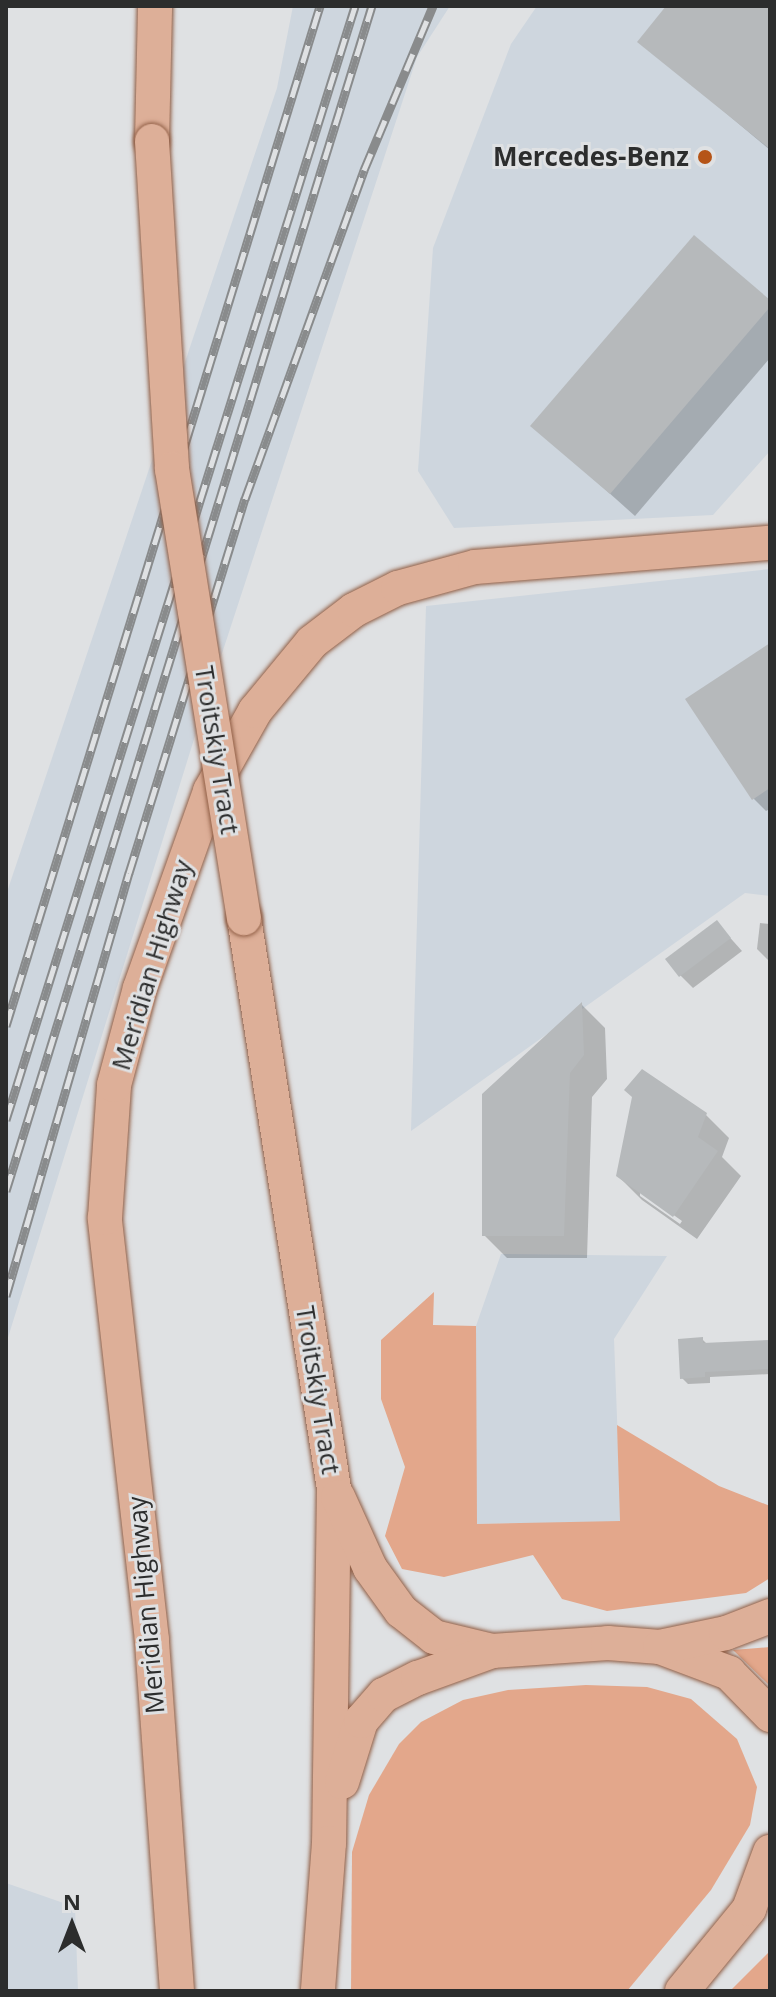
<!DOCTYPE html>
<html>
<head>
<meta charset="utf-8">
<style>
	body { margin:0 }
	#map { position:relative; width:776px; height:1997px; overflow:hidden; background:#dfe1e3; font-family:"Open Sans",sans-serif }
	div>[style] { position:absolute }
	.built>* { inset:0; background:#ced6de }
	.green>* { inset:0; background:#e3a78b }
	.shadow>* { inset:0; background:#0003 }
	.building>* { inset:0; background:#b6b9bb }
	.roads { filter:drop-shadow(0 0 2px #915f46) drop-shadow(0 0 2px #915f46) }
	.major>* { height:34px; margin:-17px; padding:0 17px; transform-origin:17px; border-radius:17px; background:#ddaf98 }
	.rail>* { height:9px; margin-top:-4.5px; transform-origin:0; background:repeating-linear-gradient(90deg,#dfe1e3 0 18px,#898b8c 0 36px); box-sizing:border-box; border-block:2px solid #898b8c }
	.bridges { filter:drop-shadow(0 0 2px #915f46) drop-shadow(0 0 2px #915f46) }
	.major-bridge>* { height:34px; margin:-17px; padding:0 17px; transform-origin:17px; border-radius:17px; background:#ddaf98 }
	.dots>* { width:22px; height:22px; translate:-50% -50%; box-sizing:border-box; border:4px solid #dfe1e3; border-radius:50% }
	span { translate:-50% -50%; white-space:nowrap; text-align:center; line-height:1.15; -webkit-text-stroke:6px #dfe1e3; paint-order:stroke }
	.poi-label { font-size:26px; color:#2c2d2d; font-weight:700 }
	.right { translate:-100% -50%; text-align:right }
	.street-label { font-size:26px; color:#2c2d2d }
	.frame { position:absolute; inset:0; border:8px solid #2c2d2d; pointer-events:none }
	.north { position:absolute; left:32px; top:1885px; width:80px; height:80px; -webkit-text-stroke:6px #dfe1e3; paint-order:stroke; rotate:0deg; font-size:22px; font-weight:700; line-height:32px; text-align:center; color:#2c2d2d }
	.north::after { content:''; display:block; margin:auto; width:28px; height:36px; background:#2c2d2d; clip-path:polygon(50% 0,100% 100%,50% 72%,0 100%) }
</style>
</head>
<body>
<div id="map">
	<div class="built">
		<div style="clip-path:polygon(293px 6px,450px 6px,417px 57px,195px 736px,6px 1344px,6px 895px,277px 88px)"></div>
		<div style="clip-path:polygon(537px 6px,770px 6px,770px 451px,713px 515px,454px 528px,418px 471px,433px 248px,511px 44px)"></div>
		<div style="clip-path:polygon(770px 569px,770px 896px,745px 893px,411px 1131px,426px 606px)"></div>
		<div style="clip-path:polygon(501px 1254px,667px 1256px,614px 1339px,621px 1522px,476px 1524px,476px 1326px)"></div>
		<div style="clip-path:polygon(6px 1883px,75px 1907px,78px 1991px,6px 1991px)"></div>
	</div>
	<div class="green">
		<div style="clip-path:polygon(434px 1292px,433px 1325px,476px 1326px,477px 1524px,620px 1521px,617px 1425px,719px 1486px,770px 1506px,770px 1578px,746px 1593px,607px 1611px,562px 1599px,533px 1555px,444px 1577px,402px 1569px,385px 1536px,405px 1467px,381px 1399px,381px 1340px)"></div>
		<div style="clip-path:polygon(770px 1647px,770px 1686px,733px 1650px)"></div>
		<div style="clip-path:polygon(586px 1685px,647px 1687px,691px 1699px,737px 1739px,757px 1787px,750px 1825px,711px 1890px,627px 1991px,351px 1991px,352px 1852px,369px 1795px,399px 1744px,421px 1722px,463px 1700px,508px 1690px)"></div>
		<div style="clip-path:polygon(770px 1951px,770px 1991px,730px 1991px)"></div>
	</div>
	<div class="shadow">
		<div style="clip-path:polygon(668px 6px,770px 6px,770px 150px,640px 41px)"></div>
		<div style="clip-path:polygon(770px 303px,770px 358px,635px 516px,533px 425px)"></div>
		<div style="clip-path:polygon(770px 645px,770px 809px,766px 811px,754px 799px)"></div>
		<div style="clip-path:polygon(717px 923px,742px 951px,693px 988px,680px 975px)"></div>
		<div style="clip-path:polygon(760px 923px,770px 924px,770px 962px,757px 949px)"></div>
		<div style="clip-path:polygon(582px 1005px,605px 1028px,607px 1079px,592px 1097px,587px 1258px,507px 1258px,484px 1235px,484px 1095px)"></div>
		<div style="clip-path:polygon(evenodd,634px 1097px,706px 1115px,729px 1138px,722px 1157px,741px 1176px,697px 1239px,642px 1200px,618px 1176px,634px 1097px,640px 1191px,682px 1221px,680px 1224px,640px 1196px,640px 1191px)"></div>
		<div style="clip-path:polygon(702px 1339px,708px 1345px,770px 1342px,770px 1374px,710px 1377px,710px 1383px,688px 1384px,682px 1378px)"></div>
	</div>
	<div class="building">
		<div style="clip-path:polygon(666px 6px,770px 6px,770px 149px,637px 42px)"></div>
		<div style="clip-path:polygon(694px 235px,770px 300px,770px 307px,610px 494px,530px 426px)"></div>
		<div style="clip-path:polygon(770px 643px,770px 788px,752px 800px,685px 699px)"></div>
		<div style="clip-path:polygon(717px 920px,731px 938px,679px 977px,665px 959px)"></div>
		<div style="clip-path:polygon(582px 1002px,584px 1055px,570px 1073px,564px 1236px,482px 1236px,482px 1094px)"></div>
		<div style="clip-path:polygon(642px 1069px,707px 1113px,698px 1137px,718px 1151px,673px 1217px,616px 1176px,632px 1097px,624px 1090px)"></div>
		<div style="clip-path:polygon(703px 1337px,703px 1343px,770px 1340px,770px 1369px,705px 1372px,705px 1377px,680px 1379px,678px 1339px)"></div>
	</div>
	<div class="roads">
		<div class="major">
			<div style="left:152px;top:141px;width:135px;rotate:-88.7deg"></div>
			<div style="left:244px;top:918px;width:578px;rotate:81.04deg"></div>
			<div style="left:334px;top:1489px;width:354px;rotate:90.8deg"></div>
			<div style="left:329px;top:1843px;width:148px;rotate:94.3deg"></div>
			<div style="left:338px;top:1497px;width:78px;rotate:65.7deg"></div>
			<div style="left:370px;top:1568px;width:53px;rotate:54.2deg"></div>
			<div style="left:401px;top:1611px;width:42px;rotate:38.2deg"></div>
			<div style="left:434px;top:1637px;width:60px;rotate:13.6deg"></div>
			<div style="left:492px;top:1651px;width:116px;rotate:-3.9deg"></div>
			<div style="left:608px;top:1643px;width:52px;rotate:4.4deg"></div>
			<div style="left:660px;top:1647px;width:74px;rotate:20.6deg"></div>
			<div style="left:729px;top:1673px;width:59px;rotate:45.7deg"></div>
			<div style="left:660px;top:1647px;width:67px;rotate:-12deg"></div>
			<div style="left:726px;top:1633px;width:47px;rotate:-21.1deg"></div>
			<div style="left:342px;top:1782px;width:64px;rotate:-72.7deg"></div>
			<div style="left:361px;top:1721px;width:35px;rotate:-49deg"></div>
			<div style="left:384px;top:1695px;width:38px;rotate:-27deg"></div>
			<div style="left:418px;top:1678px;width:79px;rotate:-20deg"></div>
			<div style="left:177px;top:1991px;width:352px;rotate:-94.1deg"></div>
			<div style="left:152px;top:1640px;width:425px;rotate:-96.4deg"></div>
			<div style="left:105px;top:1218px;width:133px;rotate:-86.1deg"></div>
			<div style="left:114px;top:1085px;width:100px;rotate:-75deg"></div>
			<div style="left:140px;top:988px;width:209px;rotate:-70.4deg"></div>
			<div style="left:210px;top:791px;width:92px;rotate:-60.6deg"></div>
			<div style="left:255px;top:711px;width:89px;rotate:-50.4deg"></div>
			<div style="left:312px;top:642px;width:53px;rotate:-37.3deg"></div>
			<div style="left:354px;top:610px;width:49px;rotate:-26.6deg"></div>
			<div style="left:398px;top:588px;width:80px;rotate:-15.3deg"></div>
			<div style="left:475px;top:567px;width:296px;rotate:-4.7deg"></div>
			<div style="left:682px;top:1991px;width:106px;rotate:-50.7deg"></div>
			<div style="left:749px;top:1909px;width:61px;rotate:-69.8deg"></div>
		</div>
	</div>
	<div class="rail">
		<div style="left:6px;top:1026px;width:1067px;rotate:-72.89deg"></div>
		<div style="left:6px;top:1120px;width:1167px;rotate:-72.6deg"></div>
		<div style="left:6px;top:1191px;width:1240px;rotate:-72.84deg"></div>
		<div style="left:6px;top:1296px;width:441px;rotate:-73.8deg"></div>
		<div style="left:129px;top:873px;width:392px;rotate:-72.8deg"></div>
		<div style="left:245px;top:499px;width:350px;rotate:-70.1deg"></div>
		<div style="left:364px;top:170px;width:178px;rotate:-67.2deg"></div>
	</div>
	<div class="bridges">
		<div class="major-bridge">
			<div style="left:152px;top:141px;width:329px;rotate:86.5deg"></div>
			<div style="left:172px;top:469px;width:455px;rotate:80.9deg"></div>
		</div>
	</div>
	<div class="dots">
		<div style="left:705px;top:157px;background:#b55417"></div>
	</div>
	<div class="poi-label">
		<span class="right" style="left:689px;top:157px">Mercedes-Benz</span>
	</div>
	<div class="street-label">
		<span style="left:217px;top:750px;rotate:81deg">Troitskiy Tract</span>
		<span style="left:152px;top:965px;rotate:-73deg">Meridian Highway</span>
		<span style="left:318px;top:1390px;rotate:81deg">Troitskiy Tract</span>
		<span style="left:146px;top:1605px;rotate:-95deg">Meridian Highway</span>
	</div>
	<div class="frame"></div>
	<div class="north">N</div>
</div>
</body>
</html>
